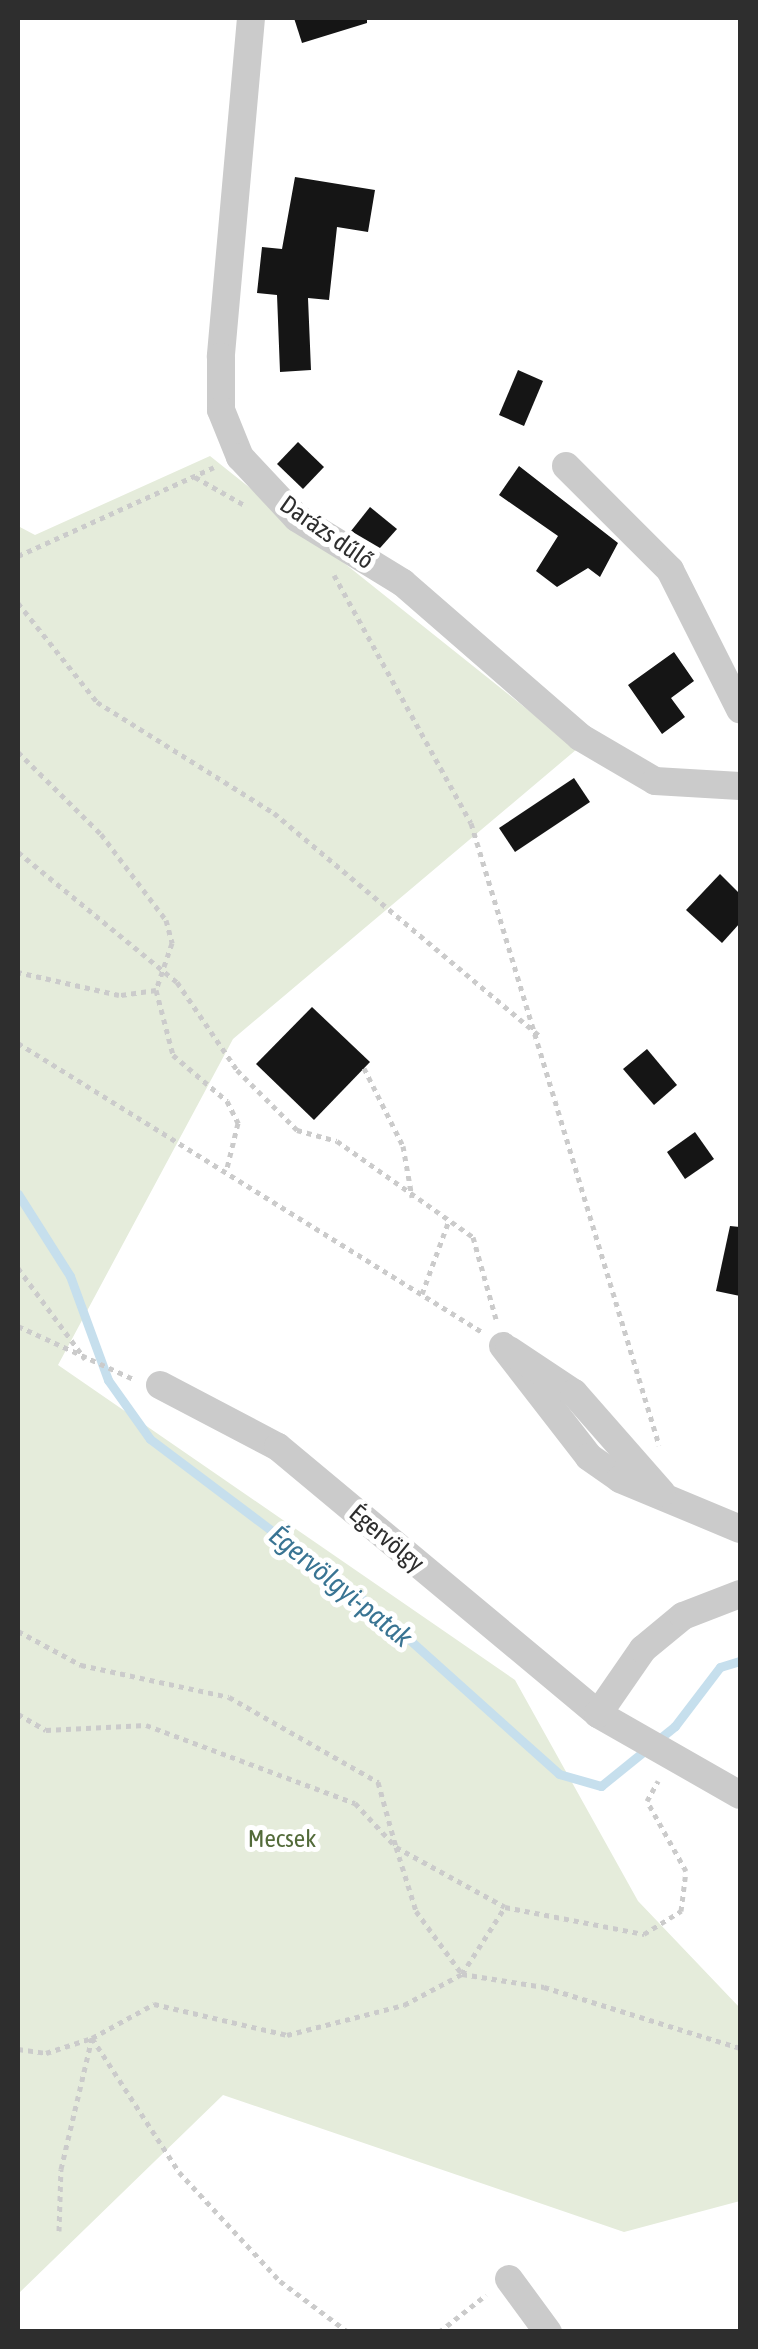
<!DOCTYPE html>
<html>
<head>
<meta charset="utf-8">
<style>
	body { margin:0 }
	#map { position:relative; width:758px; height:2349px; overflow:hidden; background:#fff; font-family:"Asap Condensed",sans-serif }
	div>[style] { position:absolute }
	.green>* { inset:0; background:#e5ecdb }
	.stream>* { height:9px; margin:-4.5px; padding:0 4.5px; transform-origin:4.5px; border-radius:4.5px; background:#c6dfed }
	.building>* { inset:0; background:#151515 }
	.path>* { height:5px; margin-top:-2.5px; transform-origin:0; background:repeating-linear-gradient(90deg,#cbcbcb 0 5px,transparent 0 10px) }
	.minor>* { height:28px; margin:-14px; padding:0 14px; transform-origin:14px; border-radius:14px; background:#cbcbcb }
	span { translate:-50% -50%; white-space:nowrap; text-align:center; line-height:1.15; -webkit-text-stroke:10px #fff; paint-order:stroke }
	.street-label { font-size:25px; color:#2e2e2e }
	.park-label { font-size:25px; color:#536b3a }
	.water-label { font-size:28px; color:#397493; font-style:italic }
	.frame { position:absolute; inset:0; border:20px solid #2e2e2e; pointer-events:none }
</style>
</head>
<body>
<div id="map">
	<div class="green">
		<div style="clip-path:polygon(210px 456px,577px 749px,233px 1039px,58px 1365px,515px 1680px,638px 1901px,740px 2008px,740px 2201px,624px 2232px,223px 2095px,18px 2294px,18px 526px,35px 535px)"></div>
	</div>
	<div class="stream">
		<div style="left:18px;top:1194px;width:97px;rotate:57.6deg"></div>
		<div style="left:70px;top:1276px;width:111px;rotate:69.9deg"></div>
		<div style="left:108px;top:1380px;width:72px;rotate:54.6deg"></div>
		<div style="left:150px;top:1439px;width:279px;rotate:37deg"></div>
		<div style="left:373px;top:1607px;width:250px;rotate:41.9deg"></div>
		<div style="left:559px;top:1774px;width:44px;rotate:15.9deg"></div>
		<div style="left:601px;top:1786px;width:95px;rotate:-39deg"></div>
		<div style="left:675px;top:1726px;width:74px;rotate:-52.7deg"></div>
		<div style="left:720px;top:1667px;width:21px;rotate:-17deg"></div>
	</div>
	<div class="building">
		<div style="clip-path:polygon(294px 18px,367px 18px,367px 23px,302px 43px)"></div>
		<div style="clip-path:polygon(295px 177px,375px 190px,368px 232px,337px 227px,329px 300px,308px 298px,311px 370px,280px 372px,277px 295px,257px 293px,262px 247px,282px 249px)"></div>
		<div style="clip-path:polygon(518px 370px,543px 381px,524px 426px,499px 415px)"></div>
		<div style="clip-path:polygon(298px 442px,324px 467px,303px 489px,277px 464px)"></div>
		<div style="clip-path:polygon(519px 466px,618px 543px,600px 577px,588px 568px,557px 587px,536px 571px,558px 536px,499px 495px)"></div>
		<div style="clip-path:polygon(370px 507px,397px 529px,380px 548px,351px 531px)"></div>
		<div style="clip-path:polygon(674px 652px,694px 681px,671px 698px,685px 717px,662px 734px,628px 685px)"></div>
		<div style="clip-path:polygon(574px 778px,590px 802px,515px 852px,499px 828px)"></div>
		<div style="clip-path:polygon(720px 874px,740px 894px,740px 923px,722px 943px,686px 910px)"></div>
		<div style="clip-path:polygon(312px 1007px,370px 1062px,314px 1120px,256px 1064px)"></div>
		<div style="clip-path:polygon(647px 1049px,677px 1085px,654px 1105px,623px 1069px)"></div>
		<div style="clip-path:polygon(695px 1132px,714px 1159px,685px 1179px,667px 1152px)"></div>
		<div style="clip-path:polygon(730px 1226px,740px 1227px,740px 1296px,716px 1291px)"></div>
	</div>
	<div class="path">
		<div style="left:195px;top:477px;width:59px;rotate:29.6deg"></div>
		<div style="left:18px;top:556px;width:215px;rotate:-24.4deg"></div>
		<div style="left:334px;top:575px;width:283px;rotate:61.1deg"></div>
		<div style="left:471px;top:823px;width:650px;rotate:73.18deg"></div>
		<div style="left:18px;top:603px;width:127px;rotate:51.4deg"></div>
		<div style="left:97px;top:702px;width:209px;rotate:32.1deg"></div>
		<div style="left:274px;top:813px;width:346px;rotate:40deg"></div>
		<div style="left:18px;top:752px;width:117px;rotate:44.7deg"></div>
		<div style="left:101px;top:834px;width:108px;rotate:52.9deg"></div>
		<div style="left:166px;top:920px;width:24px;rotate:75deg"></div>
		<div style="left:172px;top:943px;width:50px;rotate:108.8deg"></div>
		<div style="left:156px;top:990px;width:37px;rotate:172deg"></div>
		<div style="left:119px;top:995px;width:104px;rotate:-167.2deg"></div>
		<div style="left:18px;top:852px;width:205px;rotate:39.3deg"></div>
		<div style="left:177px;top:982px;width:107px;rotate:55.7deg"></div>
		<div style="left:237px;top:1070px;width:85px;rotate:45deg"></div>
		<div style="left:297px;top:1130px;width:41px;rotate:15.4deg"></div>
		<div style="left:337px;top:1141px;width:166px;rotate:35.2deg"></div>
		<div style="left:473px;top:1237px;width:85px;rotate:74.3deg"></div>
		<div style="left:156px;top:990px;width:67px;rotate:75.3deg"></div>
		<div style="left:173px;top:1055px;width:71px;rotate:40.4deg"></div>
		<div style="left:227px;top:1101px;width:25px;rotate:63deg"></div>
		<div style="left:238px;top:1123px;width:46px;rotate:103.7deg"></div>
		<div style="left:18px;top:1043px;width:547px;rotate:31.92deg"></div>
		<div style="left:364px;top:1068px;width:87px;rotate:63.4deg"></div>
		<div style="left:403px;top:1146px;width:52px;rotate:80deg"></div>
		<div style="left:18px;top:1268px;width:113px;rotate:53.6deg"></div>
		<div style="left:422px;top:1294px;width:76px;rotate:-69.9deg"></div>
		<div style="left:18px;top:1326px;width:127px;rotate:24.7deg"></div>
		<div style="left:18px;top:1631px;width:72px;rotate:28.4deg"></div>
		<div style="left:81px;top:1665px;width:151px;rotate:12.2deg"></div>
		<div style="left:229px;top:1697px;width:172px;rotate:29.7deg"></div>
		<div style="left:378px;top:1782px;width:67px;rotate:74.5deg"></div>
		<div style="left:396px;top:1847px;width:124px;rotate:28.8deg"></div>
		<div style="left:505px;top:1907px;width:142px;rotate:11deg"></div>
		<div style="left:644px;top:1934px;width:44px;rotate:-31.9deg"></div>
		<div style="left:681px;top:1911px;width:40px;rotate:-82.9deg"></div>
		<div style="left:686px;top:1871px;width:80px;rotate:-119.1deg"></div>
		<div style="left:647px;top:1801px;width:23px;rotate:-61deg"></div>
		<div style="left:18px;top:1714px;width:32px;rotate:30deg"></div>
		<div style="left:46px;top:1730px;width:100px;rotate:-2.9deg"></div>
		<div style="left:146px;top:1725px;width:223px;rotate:20.5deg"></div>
		<div style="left:355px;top:1803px;width:60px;rotate:47deg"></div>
		<div style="left:396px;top:1847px;width:67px;rotate:72.6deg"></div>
		<div style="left:416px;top:1911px;width:78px;rotate:53.9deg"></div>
		<div style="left:462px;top:1974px;width:83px;rotate:9deg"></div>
		<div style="left:544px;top:1987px;width:205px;rotate:17.3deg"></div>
		<div style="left:18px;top:2049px;width:28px;rotate:8deg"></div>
		<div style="left:46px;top:2053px;width:48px;rotate:-18.1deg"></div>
		<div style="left:92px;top:2038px;width:160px;rotate:57deg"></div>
		<div style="left:179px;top:2172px;width:149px;rotate:47.2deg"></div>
		<div style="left:280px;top:2281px;width:85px;rotate:36.9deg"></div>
		<div style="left:59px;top:2231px;width:62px;rotate:-88.2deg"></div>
		<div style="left:61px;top:2169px;width:135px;rotate:-76.7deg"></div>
		<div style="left:92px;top:2038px;width:71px;rotate:-28.7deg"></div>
		<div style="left:154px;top:2004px;width:137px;rotate:13.1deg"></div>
		<div style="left:287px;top:2035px;width:121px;rotate:-14.4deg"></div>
		<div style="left:404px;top:2005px;width:66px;rotate:-28.1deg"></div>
		<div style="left:462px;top:1974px;width:80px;rotate:-57.3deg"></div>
		<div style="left:439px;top:2332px;width:60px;rotate:-38.2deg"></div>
	</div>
	<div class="minor">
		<div style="left:251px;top:18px;width:340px;rotate:95.1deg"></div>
		<div style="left:221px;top:357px;width:53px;rotate:90deg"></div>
		<div style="left:221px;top:410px;width:51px;rotate:68deg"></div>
		<div style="left:240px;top:457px;width:83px;rotate:46.9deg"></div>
		<div style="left:297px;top:518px;width:124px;rotate:31.5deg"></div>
		<div style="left:403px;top:583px;width:235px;rotate:41deg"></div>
		<div style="left:580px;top:737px;width:87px;rotate:30.4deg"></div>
		<div style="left:655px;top:781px;width:85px;rotate:3.4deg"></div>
		<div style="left:566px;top:466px;width:147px;rotate:45deg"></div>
		<div style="left:670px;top:570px;width:156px;rotate:63.3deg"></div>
		<div style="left:503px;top:1346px;width:140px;rotate:52.2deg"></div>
		<div style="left:589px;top:1457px;width:38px;rotate:35deg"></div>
		<div style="left:620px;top:1479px;width:130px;rotate:22.6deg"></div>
		<div style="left:509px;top:1350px;width:78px;rotate:33.5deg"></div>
		<div style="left:574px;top:1393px;width:133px;rotate:48.7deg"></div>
		<div style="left:160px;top:1385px;width:133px;rotate:27.7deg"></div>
		<div style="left:278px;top:1447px;width:417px;rotate:39.8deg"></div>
		<div style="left:598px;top:1714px;width:163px;rotate:29.7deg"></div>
		<div style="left:598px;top:1714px;width:79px;rotate:-55.3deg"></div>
		<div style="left:643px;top:1649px;width:52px;rotate:-39.5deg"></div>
		<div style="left:683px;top:1616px;width:61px;rotate:-21.1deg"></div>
		<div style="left:509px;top:2279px;width:66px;rotate:53.7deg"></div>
	</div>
	<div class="street-label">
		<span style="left:327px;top:532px;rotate:35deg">Darázs dűlő</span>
		<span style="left:387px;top:1538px;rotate:40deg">Égervölgy</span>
	</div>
	<div class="park-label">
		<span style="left:282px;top:1838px">Mecsek</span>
	</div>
	<div class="water-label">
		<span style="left:341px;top:1586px;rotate:39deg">Égervölgyi-patak</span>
	</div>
	<div class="frame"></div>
</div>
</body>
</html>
